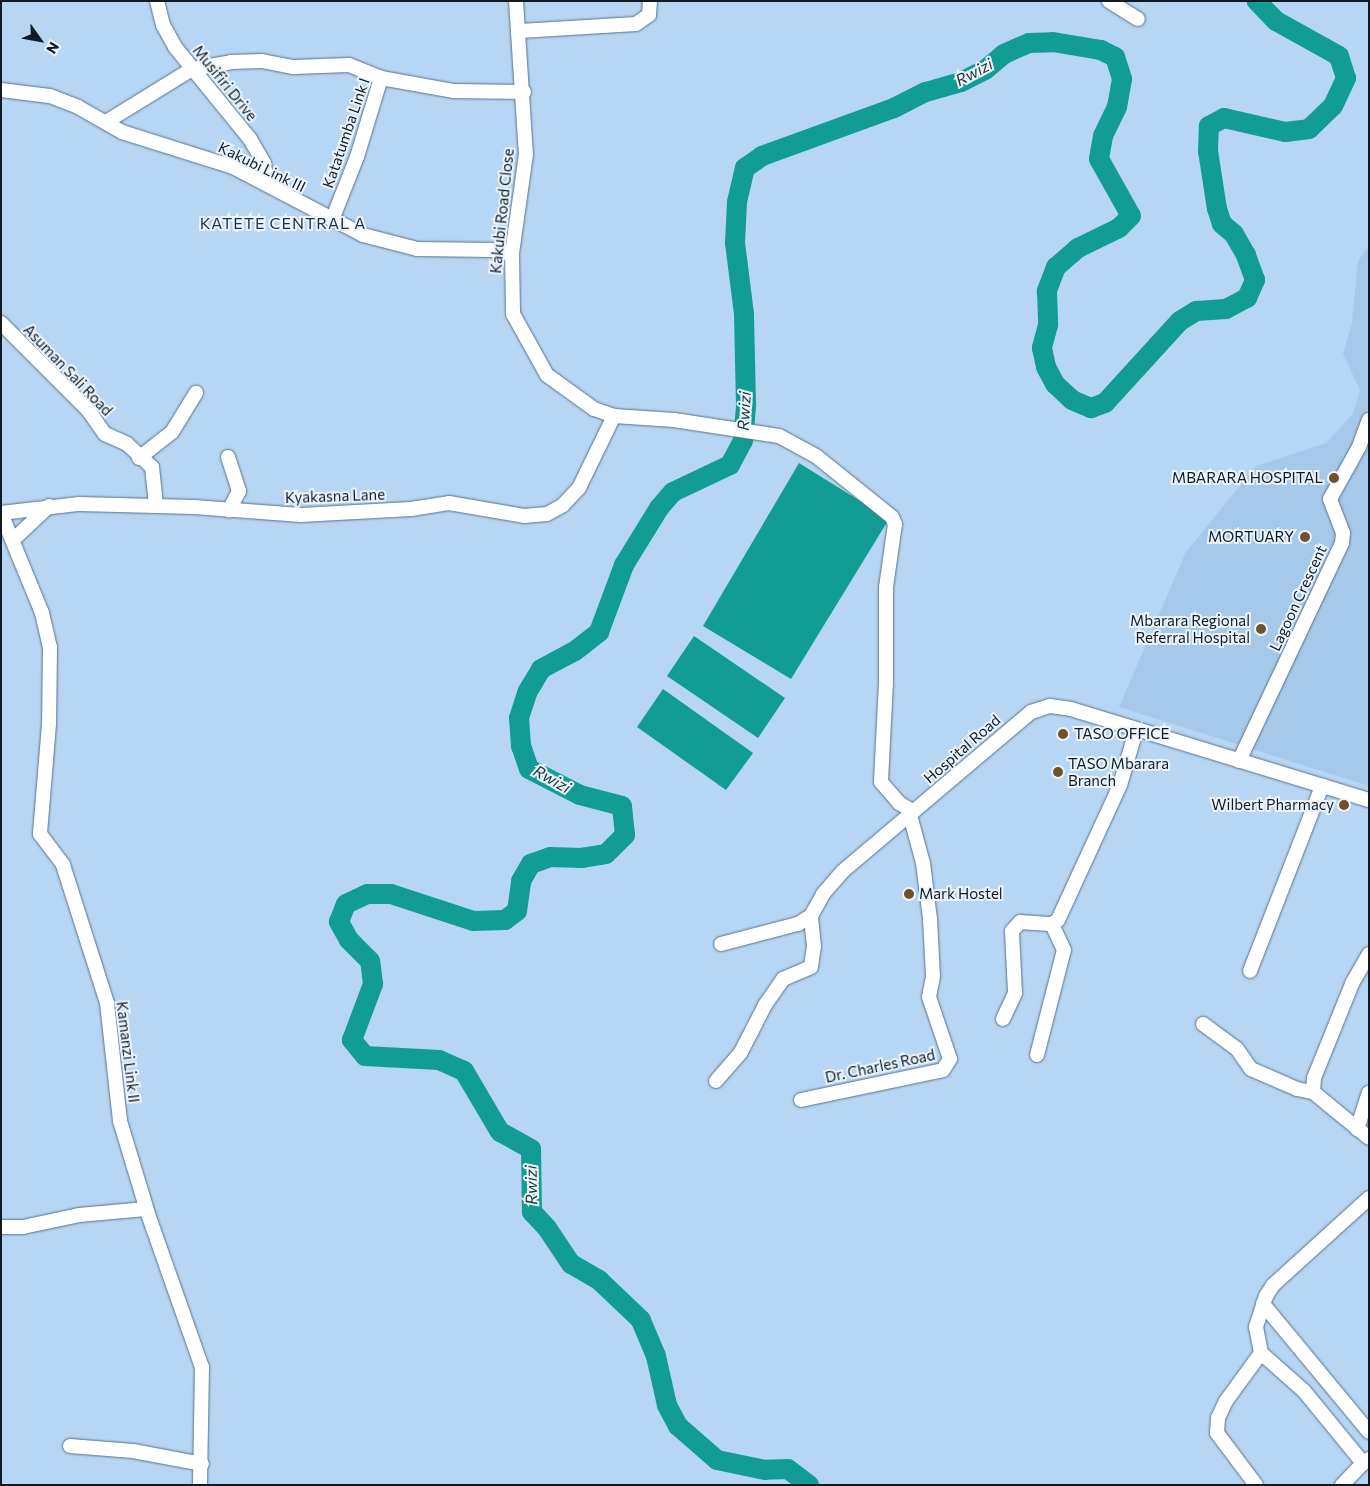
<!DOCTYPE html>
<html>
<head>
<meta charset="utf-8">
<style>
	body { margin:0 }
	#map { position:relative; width:1370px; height:1486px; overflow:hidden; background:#b7d6f3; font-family:Commissioner,sans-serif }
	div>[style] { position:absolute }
	.built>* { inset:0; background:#a6c9ea }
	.water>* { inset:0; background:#119d94 }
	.river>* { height:20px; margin:-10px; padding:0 10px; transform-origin:10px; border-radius:10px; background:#119d94 }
	.roads { filter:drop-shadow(0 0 1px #57728c) drop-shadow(0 0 1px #57728c) }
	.street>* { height:14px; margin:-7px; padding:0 7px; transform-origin:7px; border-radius:7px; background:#fff }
	.dots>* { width:14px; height:14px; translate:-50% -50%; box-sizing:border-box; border:2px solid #ebf4fd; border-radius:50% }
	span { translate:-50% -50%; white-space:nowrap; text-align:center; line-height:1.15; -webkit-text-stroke:4px #ebf4fd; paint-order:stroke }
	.street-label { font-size:15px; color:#0f1a24 }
	.poi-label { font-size:15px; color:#0f1a24 }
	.right { translate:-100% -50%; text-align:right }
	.left { translate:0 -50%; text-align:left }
	.water-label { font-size:16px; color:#193331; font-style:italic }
	.neighbourhood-label { font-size:16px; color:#193349; letter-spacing:1px }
	.frame { position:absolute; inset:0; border:2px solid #0f1a24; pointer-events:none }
	.north { position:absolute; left:15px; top:15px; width:50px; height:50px; -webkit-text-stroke:4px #ebf4fd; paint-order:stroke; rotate:122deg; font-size:14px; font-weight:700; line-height:20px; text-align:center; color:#0f1a24 }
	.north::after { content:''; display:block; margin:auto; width:18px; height:22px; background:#0f1a24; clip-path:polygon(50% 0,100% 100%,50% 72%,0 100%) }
</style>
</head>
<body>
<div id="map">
	<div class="built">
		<div style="clip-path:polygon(1369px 246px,1369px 786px,1119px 707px,1186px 552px,1256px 466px,1326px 443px,1353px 414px,1360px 390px,1343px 354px,1352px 323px,1358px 261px)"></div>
	</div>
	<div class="water">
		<div style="clip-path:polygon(799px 463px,889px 519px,791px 679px,703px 626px)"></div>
		<div style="clip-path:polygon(694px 636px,785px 698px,758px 738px,667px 676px)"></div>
		<div style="clip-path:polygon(663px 689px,753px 753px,726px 790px,637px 727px)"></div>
	</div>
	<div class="river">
		<div style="left:809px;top:1485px;width:26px;rotate:-143deg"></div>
		<div style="left:788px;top:1469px;width:23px;rotate:178deg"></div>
		<div style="left:765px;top:1470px;width:49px;rotate:-168.2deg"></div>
		<div style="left:717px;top:1460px;width:52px;rotate:-138.9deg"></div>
		<div style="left:678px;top:1426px;width:24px;rotate:-118deg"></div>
		<div style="left:667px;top:1405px;width:50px;rotate:-102.7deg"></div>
		<div style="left:656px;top:1356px;width:39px;rotate:-113deg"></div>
		<div style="left:641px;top:1320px;width:58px;rotate:-136.4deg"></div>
		<div style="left:599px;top:1280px;width:32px;rotate:-150deg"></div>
		<div style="left:571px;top:1264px;width:43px;rotate:-123.7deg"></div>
		<div style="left:547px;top:1228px;width:22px;rotate:-133deg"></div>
		<div style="left:532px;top:1212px;width:63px;rotate:-90.9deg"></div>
		<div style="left:531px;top:1149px;width:35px;rotate:-151deg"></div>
		<div style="left:500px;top:1132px;width:71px;rotate:-120.5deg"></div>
		<div style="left:464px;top:1071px;width:27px;rotate:-156deg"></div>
		<div style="left:439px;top:1060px;width:74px;rotate:-176.9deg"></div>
		<div style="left:365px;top:1056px;width:21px;rotate:-129deg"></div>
		<div style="left:352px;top:1040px;width:60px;rotate:-69.4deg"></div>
		<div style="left:373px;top:984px;width:23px;rotate:-97deg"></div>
		<div style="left:370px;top:961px;width:30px;rotate:-135deg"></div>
		<div style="left:349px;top:940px;width:21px;rotate:-119deg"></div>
		<div style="left:339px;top:922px;width:19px;rotate:-69deg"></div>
		<div style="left:346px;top:904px;width:23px;rotate:-25deg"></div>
		<div style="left:367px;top:894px;width:24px"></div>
		<div style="left:391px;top:894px;width:86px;rotate:18.2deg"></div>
		<div style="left:473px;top:921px;width:32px;rotate:-2deg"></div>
		<div style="left:505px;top:920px;width:15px;rotate:-37deg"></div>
		<div style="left:517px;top:911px;width:30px;rotate:-82deg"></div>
		<div style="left:521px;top:881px;width:20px;rotate:-60deg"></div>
		<div style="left:531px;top:864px;width:20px;rotate:-20deg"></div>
		<div style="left:550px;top:857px;width:31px;rotate:2deg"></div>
		<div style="left:581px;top:858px;width:25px;rotate:-9deg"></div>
		<div style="left:606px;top:854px;width:27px;rotate:-45deg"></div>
		<div style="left:625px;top:835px;width:29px;rotate:-96deg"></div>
		<div style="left:622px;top:806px;width:43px;rotate:-165.3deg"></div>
		<div style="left:580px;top:795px;width:57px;rotate:-153deg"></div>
		<div style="left:529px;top:769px;width:24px;rotate:-109deg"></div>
		<div style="left:521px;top:746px;width:28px;rotate:-94deg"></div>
		<div style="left:519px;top:718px;width:28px;rotate:-72deg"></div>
		<div style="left:528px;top:691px;width:26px;rotate:-59deg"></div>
		<div style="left:541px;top:669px;width:38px;rotate:-28deg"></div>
		<div style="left:575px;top:651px;width:31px;rotate:-38deg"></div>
		<div style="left:599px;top:632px;width:72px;rotate:-69.5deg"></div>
		<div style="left:624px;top:565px;width:67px;rotate:-58.4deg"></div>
		<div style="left:659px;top:508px;width:21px;rotate:-49deg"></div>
		<div style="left:673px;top:492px;width:63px;rotate:-25.3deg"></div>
		<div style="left:730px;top:465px;width:27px;rotate:-62deg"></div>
		<div style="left:743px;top:441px;width:37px;rotate:-85deg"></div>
		<div style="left:746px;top:404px;width:90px;rotate:-91.3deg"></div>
		<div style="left:744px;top:314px;width:72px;rotate:-97.2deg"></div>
		<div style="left:735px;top:243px;width:41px;rotate:-87.2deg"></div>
		<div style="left:737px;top:202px;width:35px;rotate:-77deg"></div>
		<div style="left:745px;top:168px;width:21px;rotate:-35deg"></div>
		<div style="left:762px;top:156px;width:140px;rotate:-20deg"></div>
		<div style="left:894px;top:108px;width:36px;rotate:-27deg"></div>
		<div style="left:926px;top:92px;width:36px;rotate:-16deg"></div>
		<div style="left:961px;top:82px;width:27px;rotate:-27deg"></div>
		<div style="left:985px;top:70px;width:25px;rotate:-40deg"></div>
		<div style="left:1004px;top:54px;width:27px;rotate:-24deg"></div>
		<div style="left:1029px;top:43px;width:24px;rotate:-2deg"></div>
		<div style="left:1053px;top:42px;width:49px;rotate:9.5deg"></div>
		<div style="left:1101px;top:50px;width:16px;rotate:27deg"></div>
		<div style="left:1115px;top:57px;width:23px;rotate:72deg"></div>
		<div style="left:1122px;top:79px;width:28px;rotate:100deg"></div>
		<div style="left:1117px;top:107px;width:32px;rotate:116deg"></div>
		<div style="left:1103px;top:136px;width:23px;rotate:100deg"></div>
		<div style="left:1099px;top:159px;width:65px;rotate:60.7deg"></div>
		<div style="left:1131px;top:216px;width:17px;rotate:135deg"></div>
		<div style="left:1119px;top:228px;width:46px;rotate:154deg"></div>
		<div style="left:1078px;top:248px;width:29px;rotate:139deg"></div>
		<div style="left:1056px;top:267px;width:26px;rotate:111deg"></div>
		<div style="left:1047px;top:291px;width:34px;rotate:88deg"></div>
		<div style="left:1048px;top:325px;width:24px;rotate:105deg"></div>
		<div style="left:1042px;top:348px;width:19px;rotate:78deg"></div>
		<div style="left:1046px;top:367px;width:19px;rotate:62deg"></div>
		<div style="left:1055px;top:384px;width:23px;rotate:43deg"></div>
		<div style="left:1072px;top:400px;width:21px;rotate:23deg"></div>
		<div style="left:1091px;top:408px;width:15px;rotate:-20deg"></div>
		<div style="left:1105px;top:403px;width:111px;rotate:-47.6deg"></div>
		<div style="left:1180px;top:321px;width:19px;rotate:-32deg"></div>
		<div style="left:1196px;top:311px;width:30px;rotate:-4deg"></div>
		<div style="left:1226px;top:309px;width:24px;rotate:-28deg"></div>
		<div style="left:1247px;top:298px;width:20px;rotate:-66deg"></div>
		<div style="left:1255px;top:280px;width:27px;rotate:-110deg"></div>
		<div style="left:1246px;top:255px;width:24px;rotate:-120deg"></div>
		<div style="left:1234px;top:234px;width:16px;rotate:-140deg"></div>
		<div style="left:1222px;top:224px;width:16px;rotate:-108deg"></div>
		<div style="left:1217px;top:209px;width:59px;rotate:-98.8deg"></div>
		<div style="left:1208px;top:151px;width:25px;rotate:-88deg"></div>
		<div style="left:1209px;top:126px;width:17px;rotate:-28deg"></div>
		<div style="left:1224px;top:118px;width:63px;rotate:12.9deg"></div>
		<div style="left:1285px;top:132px;width:24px;rotate:-7deg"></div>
		<div style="left:1309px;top:129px;width:33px;rotate:-44deg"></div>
		<div style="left:1333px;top:106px;width:31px;rotate:-65deg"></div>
		<div style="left:1346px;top:78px;width:23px;rotate:-108deg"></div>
		<div style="left:1339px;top:56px;width:72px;rotate:-150.9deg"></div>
		<div style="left:1276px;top:21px;width:28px;rotate:-134deg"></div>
	</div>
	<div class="roads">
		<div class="street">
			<div style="left:157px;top:1px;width:25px;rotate:76deg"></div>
			<div style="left:163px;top:25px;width:25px;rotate:61deg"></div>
			<div style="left:175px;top:47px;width:119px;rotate:50.8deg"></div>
			<div style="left:250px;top:139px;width:28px;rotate:60deg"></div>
			<div style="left:264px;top:163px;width:21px;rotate:82deg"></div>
			<div style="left:516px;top:1px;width:153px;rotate:86.3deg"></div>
			<div style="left:526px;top:154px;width:101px;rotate:98deg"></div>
			<div style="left:512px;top:254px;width:60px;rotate:89deg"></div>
			<div style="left:513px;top:314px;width:70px;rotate:60.9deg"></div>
			<div style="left:547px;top:375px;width:58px;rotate:35.9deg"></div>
			<div style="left:594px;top:409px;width:21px;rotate:19deg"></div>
			<div style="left:614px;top:416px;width:60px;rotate:3.8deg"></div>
			<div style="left:674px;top:420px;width:106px;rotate:8.7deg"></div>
			<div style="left:779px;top:436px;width:42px;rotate:28.4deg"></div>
			<div style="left:816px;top:456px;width:97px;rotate:38.8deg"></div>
			<div style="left:892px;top:517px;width:8px;rotate:67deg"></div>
			<div style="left:895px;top:524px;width:64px;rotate:98.1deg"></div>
			<div style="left:886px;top:587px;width:95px;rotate:90deg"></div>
			<div style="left:886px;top:682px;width:100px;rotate:92.9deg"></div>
			<div style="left:881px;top:782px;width:28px;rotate:49deg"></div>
			<div style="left:899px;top:803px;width:17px;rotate:31deg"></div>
			<div style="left:1109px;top:1px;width:34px;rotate:32deg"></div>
			<div style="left:520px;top:31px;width:116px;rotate:-3.5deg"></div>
			<div style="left:636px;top:24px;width:16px;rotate:-35deg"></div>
			<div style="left:649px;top:15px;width:14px;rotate:-86deg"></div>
			<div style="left:1px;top:90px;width:49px;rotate:7deg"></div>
			<div style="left:50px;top:96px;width:30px;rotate:21deg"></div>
			<div style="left:78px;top:107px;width:51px;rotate:29.6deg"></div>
			<div style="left:122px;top:132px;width:116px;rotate:17.5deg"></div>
			<div style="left:233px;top:167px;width:147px;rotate:27.6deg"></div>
			<div style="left:363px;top:235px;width:56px;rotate:14.5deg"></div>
			<div style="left:417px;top:249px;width:74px;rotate:0.8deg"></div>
			<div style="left:491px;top:250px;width:21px;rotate:11deg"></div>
			<div style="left:106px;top:122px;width:101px;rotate:-31.6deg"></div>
			<div style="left:192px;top:69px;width:40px;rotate:-10deg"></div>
			<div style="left:231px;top:62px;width:31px;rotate:-2deg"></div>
			<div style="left:262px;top:61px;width:33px;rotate:11deg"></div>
			<div style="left:294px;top:67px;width:55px;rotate:-2.1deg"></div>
			<div style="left:349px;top:65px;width:35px;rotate:22deg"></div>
			<div style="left:332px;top:220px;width:68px;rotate:-68.4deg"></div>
			<div style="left:357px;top:157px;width:83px;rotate:-73.1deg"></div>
			<div style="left:381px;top:78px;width:73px;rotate:10.2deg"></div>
			<div style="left:453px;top:91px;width:71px;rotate:0.8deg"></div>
			<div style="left:1px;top:323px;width:123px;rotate:45deg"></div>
			<div style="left:88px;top:410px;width:29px;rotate:55deg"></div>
			<div style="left:105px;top:434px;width:24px;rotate:24deg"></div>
			<div style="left:127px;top:444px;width:34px;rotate:43deg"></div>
			<div style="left:152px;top:467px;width:39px;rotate:84deg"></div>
			<div style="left:228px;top:457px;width:36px;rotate:72deg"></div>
			<div style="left:239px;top:491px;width:22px;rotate:117deg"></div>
			<div style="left:139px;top:458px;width:42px;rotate:-38.2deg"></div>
			<div style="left:172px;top:432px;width:46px;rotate:-58.4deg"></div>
			<div style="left:1px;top:513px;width:108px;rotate:67.7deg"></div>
			<div style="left:42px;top:613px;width:35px;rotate:77deg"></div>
			<div style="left:50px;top:647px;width:77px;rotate:90.7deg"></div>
			<div style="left:49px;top:724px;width:110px;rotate:94.7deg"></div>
			<div style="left:40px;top:834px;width:39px;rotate:53deg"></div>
			<div style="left:63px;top:865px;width:145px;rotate:72.3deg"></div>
			<div style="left:107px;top:1003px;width:119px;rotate:83.7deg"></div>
			<div style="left:120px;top:1121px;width:97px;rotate:73.2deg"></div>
			<div style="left:148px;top:1214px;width:162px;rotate:70.6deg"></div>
			<div style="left:202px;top:1367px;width:118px;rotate:91deg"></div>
			<div style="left:1px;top:513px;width:79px;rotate:-6.6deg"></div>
			<div style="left:79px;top:504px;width:115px;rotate:1.5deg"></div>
			<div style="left:194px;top:507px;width:107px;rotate:4.3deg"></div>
			<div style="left:301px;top:515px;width:110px;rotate:-3.1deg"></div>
			<div style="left:411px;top:509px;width:38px;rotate:-9deg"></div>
			<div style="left:449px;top:503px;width:76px;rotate:9.8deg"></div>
			<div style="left:524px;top:516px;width:23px;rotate:-5deg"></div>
			<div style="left:547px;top:514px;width:18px;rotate:-29deg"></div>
			<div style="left:563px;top:505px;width:23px;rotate:-47deg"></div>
			<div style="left:579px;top:488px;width:80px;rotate:-64.1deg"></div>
			<div style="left:14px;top:539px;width:48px;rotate:-43.3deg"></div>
			<div style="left:1239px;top:761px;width:241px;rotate:-64.7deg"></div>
			<div style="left:1342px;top:543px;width:10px;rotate:-84deg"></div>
			<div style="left:1343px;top:533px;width:36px;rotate:-111deg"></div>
			<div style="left:1330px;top:499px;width:60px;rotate:-60.9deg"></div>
			<div style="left:1359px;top:447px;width:29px;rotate:-70deg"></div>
			<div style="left:721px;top:944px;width:80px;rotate:-14.6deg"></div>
			<div style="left:798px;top:924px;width:15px;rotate:-32deg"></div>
			<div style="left:1369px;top:954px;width:34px;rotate:120deg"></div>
			<div style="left:1352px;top:984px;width:101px;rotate:112deg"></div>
			<div style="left:1314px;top:1078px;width:14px;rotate:94deg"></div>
			<div style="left:1313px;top:1092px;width:72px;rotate:39.4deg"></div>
			<div style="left:1250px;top:971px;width:199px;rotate:-68.7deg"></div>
			<div style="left:1003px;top:1019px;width:29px;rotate:-65deg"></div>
			<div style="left:1015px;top:993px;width:62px;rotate:-92.8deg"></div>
			<div style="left:1012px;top:931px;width:12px;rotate:-48deg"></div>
			<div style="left:1020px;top:922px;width:32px;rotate:4deg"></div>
			<div style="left:1052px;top:924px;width:7px;rotate:-34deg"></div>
			<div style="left:1058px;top:920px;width:149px;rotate:-65.3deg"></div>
			<div style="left:1120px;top:785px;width:56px;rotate:-73.5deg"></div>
			<div style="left:1203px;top:1024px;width:42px;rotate:36.3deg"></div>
			<div style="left:1237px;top:1049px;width:24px;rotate:55deg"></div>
			<div style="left:1251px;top:1069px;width:50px;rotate:23.5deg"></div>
			<div style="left:1297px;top:1089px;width:16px;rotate:11deg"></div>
			<div style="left:1037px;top:1055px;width:108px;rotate:-75.6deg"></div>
			<div style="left:1064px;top:950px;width:29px;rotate:-115deg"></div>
			<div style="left:716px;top:1081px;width:38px;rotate:-49deg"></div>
			<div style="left:741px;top:1052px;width:53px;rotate:-62.9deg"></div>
			<div style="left:765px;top:1005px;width:32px;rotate:-55deg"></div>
			<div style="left:783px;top:979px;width:30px;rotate:-23deg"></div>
			<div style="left:811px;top:967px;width:21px;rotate:-82deg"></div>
			<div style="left:814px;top:946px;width:30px;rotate:-96deg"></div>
			<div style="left:811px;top:916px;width:25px;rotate:-61deg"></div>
			<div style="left:823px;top:894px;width:30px;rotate:-49deg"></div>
			<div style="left:843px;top:871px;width:246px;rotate:-40.2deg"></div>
			<div style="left:1031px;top:712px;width:20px;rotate:-18deg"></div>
			<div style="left:1050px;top:706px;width:21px;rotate:8deg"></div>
			<div style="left:1071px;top:709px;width:312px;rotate:17deg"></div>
			<div style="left:801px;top:1100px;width:145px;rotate:-11.9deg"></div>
			<div style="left:943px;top:1070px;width:13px;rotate:-58deg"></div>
			<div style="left:950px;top:1059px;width:65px;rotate:-108.7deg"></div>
			<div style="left:929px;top:997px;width:21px;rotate:-79deg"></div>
			<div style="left:933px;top:976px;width:57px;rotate:-93deg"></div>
			<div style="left:930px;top:919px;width:56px;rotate:-97.1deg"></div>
			<div style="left:923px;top:863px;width:50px;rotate:-105.2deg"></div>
			<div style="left:1357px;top:1129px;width:38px;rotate:-72deg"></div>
			<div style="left:1369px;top:1198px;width:130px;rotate:137.8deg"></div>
			<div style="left:1273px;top:1285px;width:13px;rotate:122deg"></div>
			<div style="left:1266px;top:1296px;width:33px;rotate:108deg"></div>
			<div style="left:1256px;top:1327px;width:26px;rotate:79deg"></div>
			<div style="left:1261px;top:1353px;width:57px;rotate:41.5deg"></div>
			<div style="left:1304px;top:1391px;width:93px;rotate:50.7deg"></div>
			<div style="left:1363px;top:1463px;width:7px;rotate:-34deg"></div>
			<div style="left:1px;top:1227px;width:22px"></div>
			<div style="left:23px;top:1227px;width:57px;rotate:-12.1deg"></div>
			<div style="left:79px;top:1215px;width:67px;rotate:-5.1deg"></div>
			<div style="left:1263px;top:1304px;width:166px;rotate:50.4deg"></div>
			<div style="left:70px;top:1446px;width:63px;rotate:4.5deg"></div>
			<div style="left:133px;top:1451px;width:70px;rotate:10.7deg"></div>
			<div style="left:1256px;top:1485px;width:65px;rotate:-126.9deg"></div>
			<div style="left:1217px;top:1433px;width:15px;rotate:-86deg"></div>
			<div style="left:1218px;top:1418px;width:19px;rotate:-65deg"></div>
			<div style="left:1226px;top:1401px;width:59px;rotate:-53.9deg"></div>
			<div style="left:1342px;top:1485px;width:30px;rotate:-46deg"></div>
		</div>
	</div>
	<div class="dots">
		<div style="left:1334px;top:478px;background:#735028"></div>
		<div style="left:1305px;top:537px;background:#735028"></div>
		<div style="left:1261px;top:629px;background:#735028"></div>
		<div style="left:1063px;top:734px;background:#735028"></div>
		<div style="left:1058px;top:772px;background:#735028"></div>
		<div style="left:1344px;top:805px;background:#735028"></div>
		<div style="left:909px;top:894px;background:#735028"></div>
	</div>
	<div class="street-label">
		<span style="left:225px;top:83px;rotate:51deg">Musifiri Drive</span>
		<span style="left:346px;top:133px;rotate:-71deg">Katatumba Link I</span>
		<span style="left:262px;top:167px;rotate:26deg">Kakubi Link III</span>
		<span style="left:502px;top:211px;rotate:-84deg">Kakubi Road Close</span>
		<span style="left:68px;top:370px;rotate:46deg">Asuman Sali Road</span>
		<span style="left:335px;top:496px;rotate:-2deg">Kyakasna Lane</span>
		<span style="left:1298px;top:598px;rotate:-65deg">Lagoon Crescent</span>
		<span style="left:962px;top:749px;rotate:-41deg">Hospital Road</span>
		<span style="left:128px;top:1052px;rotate:83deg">Kamanzi Link II</span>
		<span style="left:880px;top:1066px;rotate:-12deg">Dr. Charles Road</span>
	</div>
	<div class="poi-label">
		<span class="right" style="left:1323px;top:478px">MBARARA HOSPITAL</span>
		<span class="right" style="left:1294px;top:537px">MORTUARY</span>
		<span class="right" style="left:1250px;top:629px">Mbarara Regional<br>Referral Hospital</span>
		<span class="left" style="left:1074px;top:734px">TASO OFFICE</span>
		<span class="left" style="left:1068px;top:772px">TASO Mbarara<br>Branch</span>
		<span class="right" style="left:1334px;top:805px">Wilbert Pharmacy</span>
		<span class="left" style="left:919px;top:894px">Mark Hostel</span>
	</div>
	<div class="water-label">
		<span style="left:974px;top:72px;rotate:-28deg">Rwizi</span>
		<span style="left:744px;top:411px;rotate:-87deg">Rwizi</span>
		<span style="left:552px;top:779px;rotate:29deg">Rwizi</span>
		<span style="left:531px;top:1185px;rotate:-91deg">Rwizi</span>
	</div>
	<div class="neighbourhood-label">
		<span style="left:283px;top:223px">KATETE CENTRAL A</span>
	</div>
	<div class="frame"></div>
	<div class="north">N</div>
</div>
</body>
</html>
